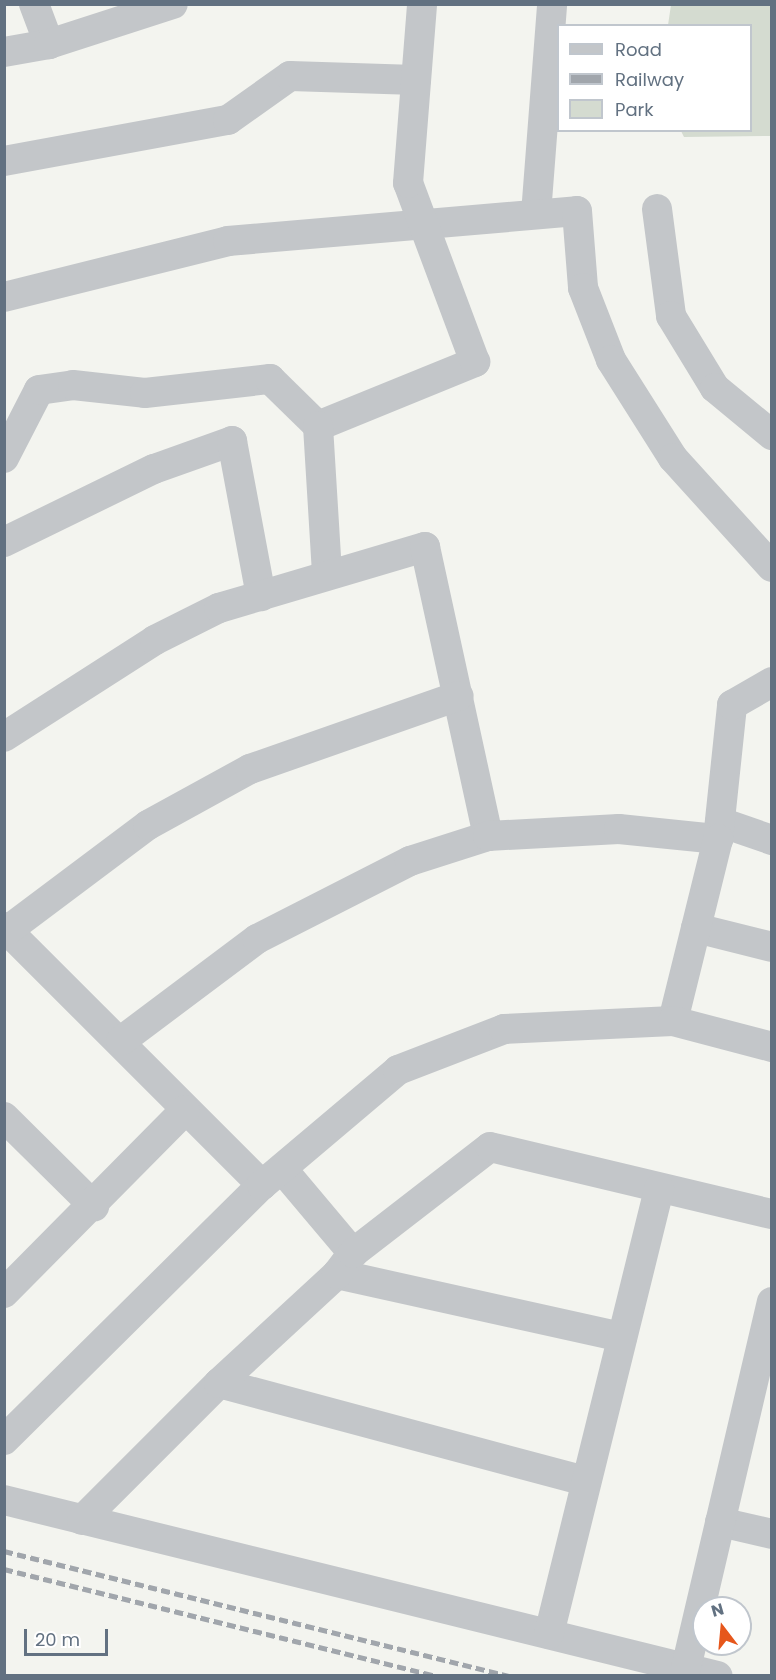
<!DOCTYPE html>
<html>
<head>
<meta charset="utf-8">
<style>
	body { margin:0 }
	#map { position:relative; width:776px; height:1680px; overflow:hidden; background:#f3f4ef; font-family:Poppins,sans-serif }
	div>[style] { position:absolute }
	.green>* { inset:0; background:#d4dbd0 }
	.minor>* { height:30px; margin:-15px; padding:0 15px; transform-origin:15px; border-radius:15px; background:#c3c6c9 }
	.rail>* { height:4.5px; margin-top:-2.25px; transform-origin:0; background:repeating-linear-gradient(90deg,#a1a6ac 0 9px,transparent 0 13.5px) }
	span { translate:-50% -50%; white-space:nowrap; text-align:center; line-height:1.15; -webkit-text-stroke:6px #fff; paint-order:stroke }
	.frame { position:absolute; inset:0; border:6px solid #627181; pointer-events:none }
	.legend { position:absolute; left:557px; top:24px; width:195px; height:108px; box-sizing:border-box; background:#fff; border:2px solid #c0c6cd; margin:0; padding:8px 10px; list-style:none; font-size:18px; color:#627181 }
	.legend li { display:flex; align-items:center; gap:12px; height:30px }
	.legend b { width:30px; border:2px solid #c0c6cd }
	.north { position:absolute; left:692px; top:1596px; width:60px; height:60px; box-sizing:border-box; background:#fff; border:2px solid #c0c6cd; border-radius:50%; rotate:344deg; font-size:16px; font-weight:700; line-height:24px; text-align:center; color:#627181 }
	.north::after { content:''; display:block; margin:auto; width:21px; height:27px; background:#e6571c; clip-path:polygon(50% 0,100% 100%,50% 72%,0 100%) }
	.scale { position:absolute; left:24px; top:1629px; width:84px; height:27px; box-sizing:border-box; border:3px solid #627181; border-top:0; padding-left:8px; font-size:18px; line-height:21px; white-space:nowrap; color:#627181; -webkit-text-stroke:4px #fff; paint-order:stroke }
</style>
</head>
<body>
<div id="map">
	<div class="green">
		<div style="clip-path:polygon(671px 5px,771px 5px,770px 136px,684px 137px,681px 131px,750px 130px,750px 26px,668px 25px)"></div>
	</div>
	<div class="minor">
		<div style="left:34px;top:4px;width:43px;rotate:69.4deg"></div>
		<div style="left:4px;top:52px;width:46px;rotate:-10.1deg"></div>
		<div style="left:49px;top:44px;width:130px;rotate:-17.9deg"></div>
		<div style="left:4px;top:161px;width:228px;rotate:-10.4deg"></div>
		<div style="left:228px;top:120px;width:76px;rotate:-35.4deg"></div>
		<div style="left:290px;top:76px;width:126px;rotate:1.8deg"></div>
		<div style="left:657px;top:209px;width:108px;rotate:82.5deg"></div>
		<div style="left:671px;top:316px;width:84px;rotate:58.6deg"></div>
		<div style="left:715px;top:388px;width:74px;rotate:39.5deg"></div>
		<div style="left:536px;top:214px;width:211px;rotate:-85.6deg"></div>
		<div style="left:4px;top:297px;width:231px;rotate:-14deg"></div>
		<div style="left:228px;top:241px;width:350px;rotate:-4.9deg"></div>
		<div style="left:577px;top:211px;width:77px;rotate:85.5deg"></div>
		<div style="left:583px;top:288px;width:77px;rotate:68.7deg"></div>
		<div style="left:611px;top:360px;width:116px;rotate:57.7deg"></div>
		<div style="left:673px;top:458px;width:147px;rotate:47.8deg"></div>
		<div style="left:318px;top:426px;width:170px;rotate:-22.2deg"></div>
		<div style="left:475px;top:362px;width:191px;rotate:-110.5deg"></div>
		<div style="left:408px;top:183px;width:180px;rotate:-85.5deg"></div>
		<div style="left:4px;top:458px;width:76px;rotate:-62.8deg"></div>
		<div style="left:39px;top:390px;width:34px;rotate:-8deg"></div>
		<div style="left:73px;top:385px;width:72px;rotate:6.3deg"></div>
		<div style="left:145px;top:393px;width:126px;rotate:-6.4deg"></div>
		<div style="left:270px;top:379px;width:67px;rotate:44.4deg"></div>
		<div style="left:318px;top:426px;width:149px;rotate:86.5deg"></div>
		<div style="left:4px;top:542px;width:167px;rotate:-26deg"></div>
		<div style="left:154px;top:469px;width:83px;rotate:-19.7deg"></div>
		<div style="left:232px;top:441px;width:158px;rotate:79.4deg"></div>
		<div style="left:4px;top:737px;width:179px;rotate:-32.7deg"></div>
		<div style="left:155px;top:640px;width:72px;rotate:-26.6deg"></div>
		<div style="left:219px;top:608px;width:215px;rotate:-16.5deg"></div>
		<div style="left:425px;top:547px;width:296px;rotate:77.7deg"></div>
		<div style="left:720px;top:822px;width:55px;rotate:19.1deg"></div>
		<div style="left:718px;top:839px;width:135px;rotate:-84deg"></div>
		<div style="left:732px;top:705px;width:46px;rotate:-29.9deg"></div>
		<div style="left:4px;top:927px;width:365px;rotate:45deg"></div>
		<div style="left:696px;top:928px;width:78px;rotate:14deg"></div>
		<div style="left:8px;top:930px;width:175px;rotate:-36.9deg"></div>
		<div style="left:148px;top:825px;width:116px;rotate:-28.8deg"></div>
		<div style="left:250px;top:769px;width:221px;rotate:-19.3deg"></div>
		<div style="left:121px;top:1041px;width:170px;rotate:-36.9deg"></div>
		<div style="left:257px;top:939px;width:172px;rotate:-27deg"></div>
		<div style="left:410px;top:861px;width:82px;rotate:-17.8deg"></div>
		<div style="left:488px;top:836px;width:131px;rotate:-3.1deg"></div>
		<div style="left:619px;top:829px;width:100px;rotate:5.8deg"></div>
		<div style="left:718px;top:839px;width:187px;rotate:103.9deg"></div>
		<div style="left:4px;top:1117px;width:127px;rotate:44.7deg"></div>
		<div style="left:283px;top:1170px;width:109px;rotate:49.9deg"></div>
		<div style="left:337px;top:1274px;width:292px;rotate:12.5deg"></div>
		<div style="left:4px;top:1293px;width:257px;rotate:-45.3deg"></div>
		<div style="left:219px;top:1383px;width:380px;rotate:15deg"></div>
		<div style="left:4px;top:1440px;width:363px;rotate:-44.7deg"></div>
		<div style="left:262px;top:1185px;width:178px;rotate:-40.2deg"></div>
		<div style="left:398px;top:1070px;width:114px;rotate:-21.1deg"></div>
		<div style="left:504px;top:1029px;width:169px;rotate:-2.7deg"></div>
		<div style="left:673px;top:1021px;width:102px;rotate:14.7deg"></div>
		<div style="left:4px;top:1500px;width:735px;rotate:13.85deg"></div>
		<div style="left:82px;top:1520px;width:194px;rotate:-45deg"></div>
		<div style="left:219px;top:1383px;width:161px;rotate:-42.7deg"></div>
		<div style="left:337px;top:1274px;width:26px;rotate:-53deg"></div>
		<div style="left:353px;top:1253px;width:173px;rotate:-37.7deg"></div>
		<div style="left:490px;top:1147px;width:290px;rotate:13.4deg"></div>
		<div style="left:720px;top:1522px;width:53px;rotate:13deg"></div>
		<div style="left:549px;top:1634px;width:459px;rotate:-76.1deg"></div>
		<div style="left:686px;top:1668px;width:376px;rotate:-76.8deg"></div>
	</div>
	<div class="rail">
		<div style="left:4px;top:1551px;width:520px;rotate:13.9deg"></div>
		<div style="left:4px;top:1569px;width:444px;rotate:13.9deg"></div>
	</div>
	<div class="frame"></div>
	<ul class="legend">
	<li><b style="height:8px;background:#c3c6c9"></b>Road</li>
	<li><b style="height:8px;background:#a1a6ac"></b>Railway</li>
	<li><b style="height:16px;background:#d4dbd0"></b>Park</li>
	</ul>
	<div class="north">N</div>
	<div class="scale">20 m</div>
</div>
</body>
</html>
